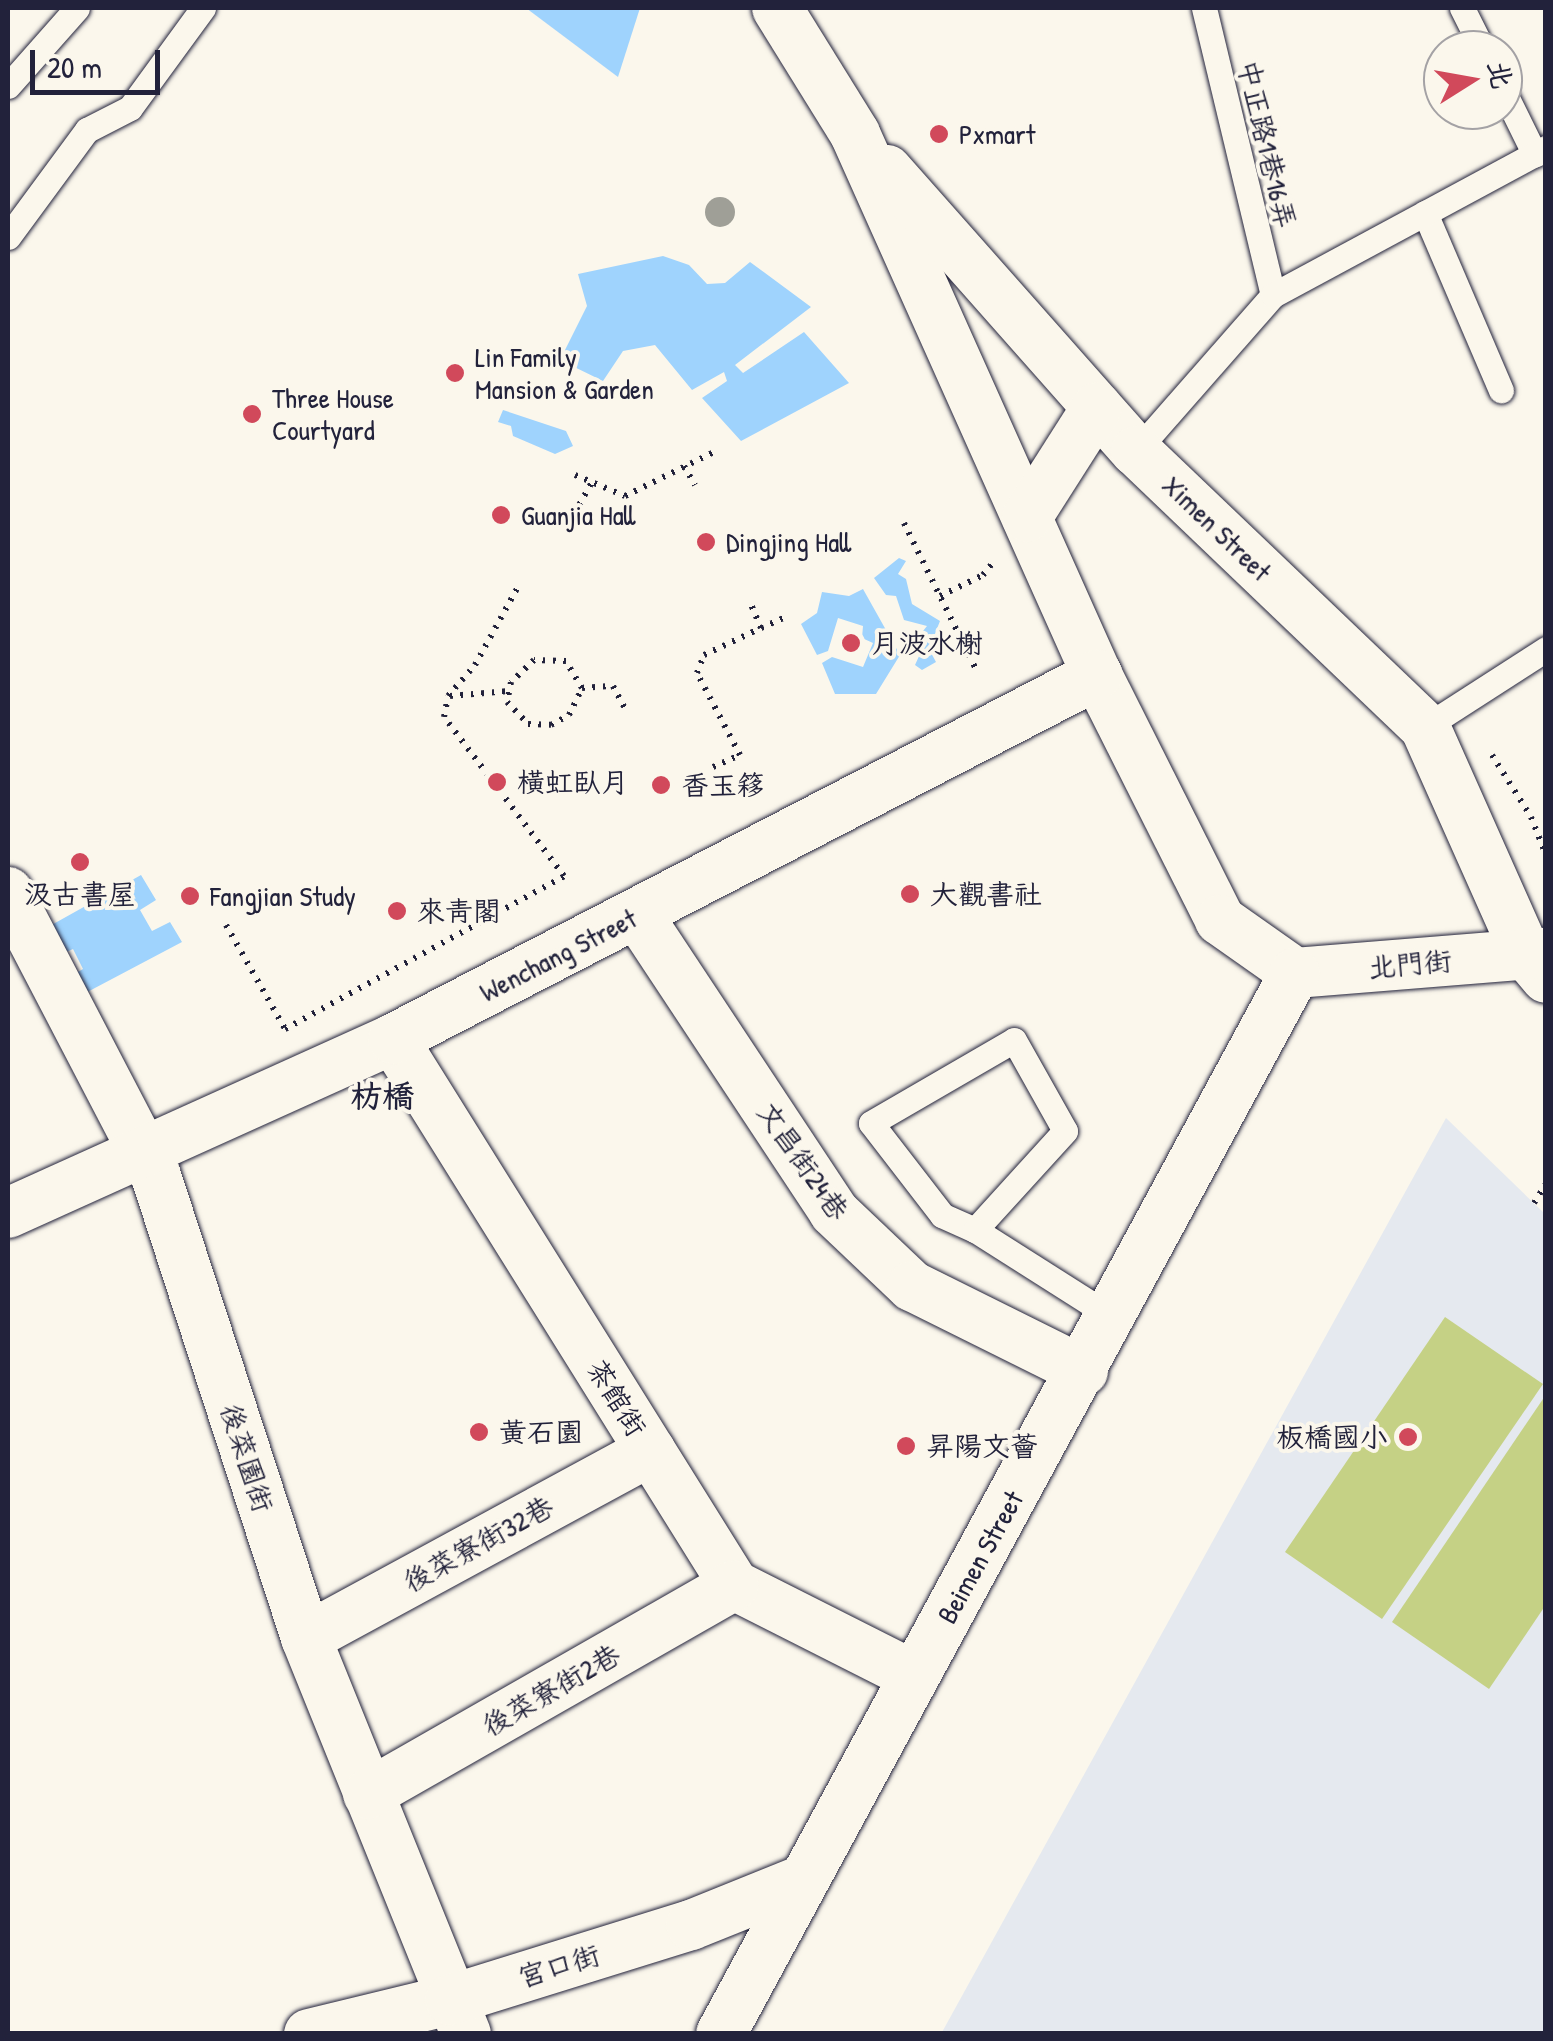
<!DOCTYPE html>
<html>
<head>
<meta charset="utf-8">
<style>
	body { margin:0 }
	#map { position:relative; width:1553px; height:2041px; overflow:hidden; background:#fbf7ec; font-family:"Patrick Hand","LXGW WenKai TC",sans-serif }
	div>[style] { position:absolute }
	.built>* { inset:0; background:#e5e9ef }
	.green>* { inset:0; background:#c5d185 }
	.water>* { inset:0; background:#9fd3fd }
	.path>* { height:6px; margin-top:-3px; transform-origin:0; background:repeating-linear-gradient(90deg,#22223b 0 2.5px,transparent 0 10.5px) }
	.roads { filter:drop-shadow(0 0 2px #22223b) drop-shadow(0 0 2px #22223b) }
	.service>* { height:25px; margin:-12.5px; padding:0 12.5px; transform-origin:12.5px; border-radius:12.5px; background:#fbf7ec }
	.minor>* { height:50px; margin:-25px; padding:0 25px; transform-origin:25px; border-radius:25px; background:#fbf7ec }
	.trees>* { width:30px; height:30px; margin:-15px; border-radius:50%; background:#9f9f97 }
	.dots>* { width:28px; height:28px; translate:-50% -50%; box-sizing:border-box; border:5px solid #fbf7ec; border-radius:50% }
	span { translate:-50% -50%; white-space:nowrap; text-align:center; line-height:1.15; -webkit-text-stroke:8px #fbf7ec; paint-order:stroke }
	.poi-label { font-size:28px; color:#22223b }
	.left { translate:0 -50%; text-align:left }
	.right { translate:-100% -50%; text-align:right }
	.street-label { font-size:28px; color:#22223b }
	.quarter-label { font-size:32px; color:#22223b; font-weight:700 }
	.frame { position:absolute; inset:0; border:10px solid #22223b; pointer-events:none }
	.north { position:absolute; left:1423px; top:30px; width:100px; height:100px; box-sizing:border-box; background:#fbf7ec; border:2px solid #a4a2a5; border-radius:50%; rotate:79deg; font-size:28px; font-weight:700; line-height:40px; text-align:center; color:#22223b }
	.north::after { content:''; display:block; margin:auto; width:35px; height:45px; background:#d1495b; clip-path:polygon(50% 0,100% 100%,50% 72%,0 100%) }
	.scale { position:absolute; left:30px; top:50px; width:130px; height:45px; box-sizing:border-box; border:5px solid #22223b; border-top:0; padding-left:12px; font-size:30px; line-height:35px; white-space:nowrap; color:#22223b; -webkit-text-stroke:8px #fbf7ec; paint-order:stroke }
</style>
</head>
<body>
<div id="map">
	<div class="built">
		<div style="clip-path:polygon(1446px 1118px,1545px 1214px,1545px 2033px,941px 2034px)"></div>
	</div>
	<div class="green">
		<div style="clip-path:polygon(1445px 1317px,1543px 1384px,1382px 1619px,1285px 1552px)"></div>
		<div style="clip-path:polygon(1545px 1396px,1545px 1606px,1489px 1689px,1392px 1622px)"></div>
	</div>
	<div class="water">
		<div style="clip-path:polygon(526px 8px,640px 8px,618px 77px)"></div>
		<div style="clip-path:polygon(663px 256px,689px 265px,707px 284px,725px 283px,750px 262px,811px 307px,735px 365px,743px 373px,804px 332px,849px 383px,741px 441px,702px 398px,727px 381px,724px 372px,692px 390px,655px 345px,623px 351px,603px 381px,560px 360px,587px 306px,578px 274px)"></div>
		<div style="clip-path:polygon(503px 410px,566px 431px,573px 446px,555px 454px,513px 436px,511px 426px,498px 422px)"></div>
		<div style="clip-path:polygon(899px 558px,906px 561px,898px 574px,906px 579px,912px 604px,940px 621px,929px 649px,936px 662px,922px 670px,915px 665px,920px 654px,915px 641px,927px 626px,904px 620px,896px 596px,886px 595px,874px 578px)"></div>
		<div style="clip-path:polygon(863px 589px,900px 655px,876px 694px,835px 694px,822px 663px,832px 657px,863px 667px,873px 643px,862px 638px,863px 626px,838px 618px,828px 651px,817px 655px,801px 624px,817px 613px,822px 592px,849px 596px)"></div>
		<div style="clip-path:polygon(141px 875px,156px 900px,140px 910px,152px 931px,170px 922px,182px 942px,76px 998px,66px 979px,83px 969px,73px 949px,53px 958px,39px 932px)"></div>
	</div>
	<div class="path">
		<div style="left:684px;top:466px;width:22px;rotate:60deg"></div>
		<div style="left:575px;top:475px;width:54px;rotate:22.8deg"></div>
		<div style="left:625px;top:496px;width:99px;rotate:-26.3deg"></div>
		<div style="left:569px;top:523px;width:47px;rotate:-60.7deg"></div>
		<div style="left:904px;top:523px;width:161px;rotate:63.8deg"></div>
		<div style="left:940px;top:596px;width:48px;rotate:-26deg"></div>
		<div style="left:983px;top:575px;width:19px;rotate:-51deg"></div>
		<div style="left:761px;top:628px;width:27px;rotate:-24deg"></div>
		<div style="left:582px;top:688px;width:31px;rotate:-121deg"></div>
		<div style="left:566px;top:661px;width:32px;rotate:-178deg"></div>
		<div style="left:534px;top:660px;width:32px;rotate:136deg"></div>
		<div style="left:511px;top:682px;width:20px;rotate:101deg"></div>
		<div style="left:507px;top:702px;width:30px;rotate:46deg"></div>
		<div style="left:528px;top:724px;width:23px;rotate:2deg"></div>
		<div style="left:551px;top:725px;width:21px;rotate:-29deg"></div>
		<div style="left:569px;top:715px;width:30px;rotate:-64deg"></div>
		<div style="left:582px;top:688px;width:31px;rotate:-4deg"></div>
		<div style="left:613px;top:686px;width:24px;rotate:62deg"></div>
		<div style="left:450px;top:696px;width:59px;rotate:-4.8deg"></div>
		<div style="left:1492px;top:755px;width:73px;rotate:57.8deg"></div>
		<div style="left:1531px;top:817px;width:41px;rotate:68.5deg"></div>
		<div style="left:713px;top:767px;width:30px;rotate:-24deg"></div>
		<div style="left:740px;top:755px;width:93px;rotate:-117.7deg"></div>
		<div style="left:697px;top:673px;width:19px;rotate:-69deg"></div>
		<div style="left:704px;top:655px;width:63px;rotate:-25.3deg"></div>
		<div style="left:761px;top:628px;width:25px;rotate:-113deg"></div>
		<div style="left:226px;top:925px;width:120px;rotate:60.4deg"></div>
		<div style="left:285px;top:1029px;width:318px;rotate:-28.7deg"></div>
		<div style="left:564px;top:876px;width:199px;rotate:-127deg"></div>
		<div style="left:444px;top:717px;width:21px;rotate:-79deg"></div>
		<div style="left:448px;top:696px;width:41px;rotate:-48.9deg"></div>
		<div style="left:475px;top:665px;width:94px;rotate:-61.2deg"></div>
		<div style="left:1534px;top:1203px;width:22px;rotate:-58deg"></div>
	</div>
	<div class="roads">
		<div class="service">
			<div style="left:1204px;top:8px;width:295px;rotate:76.5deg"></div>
			<div style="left:1462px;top:8px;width:47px;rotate:63.4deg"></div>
			<div style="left:8px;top:86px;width:104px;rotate:-48.5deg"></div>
			<div style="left:1503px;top:90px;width:72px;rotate:63.8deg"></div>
			<div style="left:1425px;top:213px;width:193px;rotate:66.8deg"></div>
			<div style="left:8px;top:237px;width:133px;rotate:-53.6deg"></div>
			<div style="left:87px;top:130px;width:48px;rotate:-27.1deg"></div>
			<div style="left:130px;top:108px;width:124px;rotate:-53.9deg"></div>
			<div style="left:1136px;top:451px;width:208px;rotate:-48.7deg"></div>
			<div style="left:1273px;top:295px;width:310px;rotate:-28.3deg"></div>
			<div style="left:1425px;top:727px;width:144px;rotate:-32.8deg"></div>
			<div style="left:975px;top:1230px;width:36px;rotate:-156deg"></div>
			<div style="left:942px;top:1215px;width:116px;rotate:-127.7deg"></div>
			<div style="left:871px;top:1123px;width:165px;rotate:-30.1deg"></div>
			<div style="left:1014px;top:1040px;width:104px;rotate:60.7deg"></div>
			<div style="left:1065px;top:1131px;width:134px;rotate:132.3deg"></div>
			<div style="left:975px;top:1230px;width:162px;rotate:32.4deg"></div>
		</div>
		<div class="minor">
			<div style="left:777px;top:8px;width:148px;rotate:58.2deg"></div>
			<div style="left:855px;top:134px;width:593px;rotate:65.9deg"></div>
			<div style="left:1097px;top:675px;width:274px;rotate:63.3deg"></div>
			<div style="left:1220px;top:920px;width:92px;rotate:35.2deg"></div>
			<div style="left:887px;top:170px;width:375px;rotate:48.5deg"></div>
			<div style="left:1136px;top:451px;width:400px;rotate:43.7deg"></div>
			<div style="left:1425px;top:727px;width:248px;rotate:66deg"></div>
			<div style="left:1526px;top:954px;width:31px;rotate:50deg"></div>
			<div style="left:1027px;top:517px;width:130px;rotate:-57.5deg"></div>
			<div style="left:8px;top:892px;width:320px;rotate:62.5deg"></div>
			<div style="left:156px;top:1176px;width:486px;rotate:72deg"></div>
			<div style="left:306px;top:1638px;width:427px;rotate:68deg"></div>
			<div style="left:637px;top:914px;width:357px;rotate:56.5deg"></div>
			<div style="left:834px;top:1212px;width:108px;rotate:43.5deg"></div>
			<div style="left:912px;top:1286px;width:191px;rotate:26.4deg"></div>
			<div style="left:1295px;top:973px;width:252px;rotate:-4.6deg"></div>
			<div style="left:393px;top:1039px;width:644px;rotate:58.01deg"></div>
			<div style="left:734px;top:1585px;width:202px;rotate:26.8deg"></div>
			<div style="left:8px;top:1213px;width:422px;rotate:-24.3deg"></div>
			<div style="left:393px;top:1039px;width:793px;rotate:-27.34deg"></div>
			<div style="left:306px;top:1638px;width:392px;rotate:-28.5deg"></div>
			<div style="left:368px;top:1794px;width:421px;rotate:-29.7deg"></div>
			<div style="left:309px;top:2034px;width:145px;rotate:-13.6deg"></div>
			<div style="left:450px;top:2000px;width:252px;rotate:-17.3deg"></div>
			<div style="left:691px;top:1925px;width:121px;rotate:-21.9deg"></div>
			<div style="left:721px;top:2034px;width:1206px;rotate:-61.59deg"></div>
		</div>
	</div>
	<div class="trees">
		<div style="left:720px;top:212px"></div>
	</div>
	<div class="dots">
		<div style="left:939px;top:134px;background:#d1495b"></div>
		<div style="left:455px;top:373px;background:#d1495b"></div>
		<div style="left:252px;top:414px;background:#d1495b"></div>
		<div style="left:501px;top:515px;background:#d1495b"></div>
		<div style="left:706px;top:542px;background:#d1495b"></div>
		<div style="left:851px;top:643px;background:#d1495b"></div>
		<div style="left:497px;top:782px;background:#d1495b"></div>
		<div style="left:661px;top:785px;background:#d1495b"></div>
		<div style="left:80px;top:862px;background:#d1495b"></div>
		<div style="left:910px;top:894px;background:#d1495b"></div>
		<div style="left:190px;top:896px;background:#d1495b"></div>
		<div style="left:397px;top:911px;background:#d1495b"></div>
		<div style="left:479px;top:1432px;background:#d1495b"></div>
		<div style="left:1408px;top:1437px;background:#d1495b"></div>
		<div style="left:906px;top:1446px;background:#d1495b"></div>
	</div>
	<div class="poi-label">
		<span class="left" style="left:959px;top:134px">Pxmart</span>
		<span class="left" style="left:475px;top:373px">Lin Family<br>Mansion &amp; Garden</span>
		<span class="left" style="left:272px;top:414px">Three House<br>Courtyard</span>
		<span class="left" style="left:521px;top:515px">Guanjia Hall</span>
		<span class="left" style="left:726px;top:542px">Dingjing Hall</span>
		<span class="left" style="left:871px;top:643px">月波水榭</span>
		<span class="left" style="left:517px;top:782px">橫虹臥月</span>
		<span class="left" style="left:681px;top:785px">香玉簃</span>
		<span style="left:80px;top:894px">汲古書屋</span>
		<span class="left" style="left:930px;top:894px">大觀書社</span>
		<span class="left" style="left:210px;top:896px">Fangjian Study</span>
		<span class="left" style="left:417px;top:911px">來青閣</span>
		<span class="left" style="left:499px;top:1432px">黃石園</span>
		<span class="right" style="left:1388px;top:1437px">板橋國小</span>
		<span class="left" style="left:926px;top:1446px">昇陽文薈</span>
	</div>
	<div class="street-label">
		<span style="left:1267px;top:144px;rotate:77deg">中正路1巷16弄</span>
		<span style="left:1217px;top:528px;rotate:44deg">Ximen Street</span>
		<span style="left:558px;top:955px;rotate:-27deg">Wenchang Street</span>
		<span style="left:1410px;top:964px;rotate:-5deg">北門街</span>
		<span style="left:803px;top:1161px;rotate:55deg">文昌街24巷</span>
		<span style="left:617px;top:1398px;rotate:58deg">茶館街</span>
		<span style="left:247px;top:1458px;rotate:72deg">後菜園街</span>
		<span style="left:478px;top:1544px;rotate:-29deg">後菜寮街32巷</span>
		<span style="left:980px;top:1557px;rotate:-61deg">Beimen Street</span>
		<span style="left:551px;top:1690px;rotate:-30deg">後菜寮街2巷</span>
		<span style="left:559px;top:1966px;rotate:-17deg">宮口街</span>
	</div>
	<div class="quarter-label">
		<span style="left:382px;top:1096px">枋橋</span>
	</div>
	<div class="frame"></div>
	<div class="north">北</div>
	<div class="scale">20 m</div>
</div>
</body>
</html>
